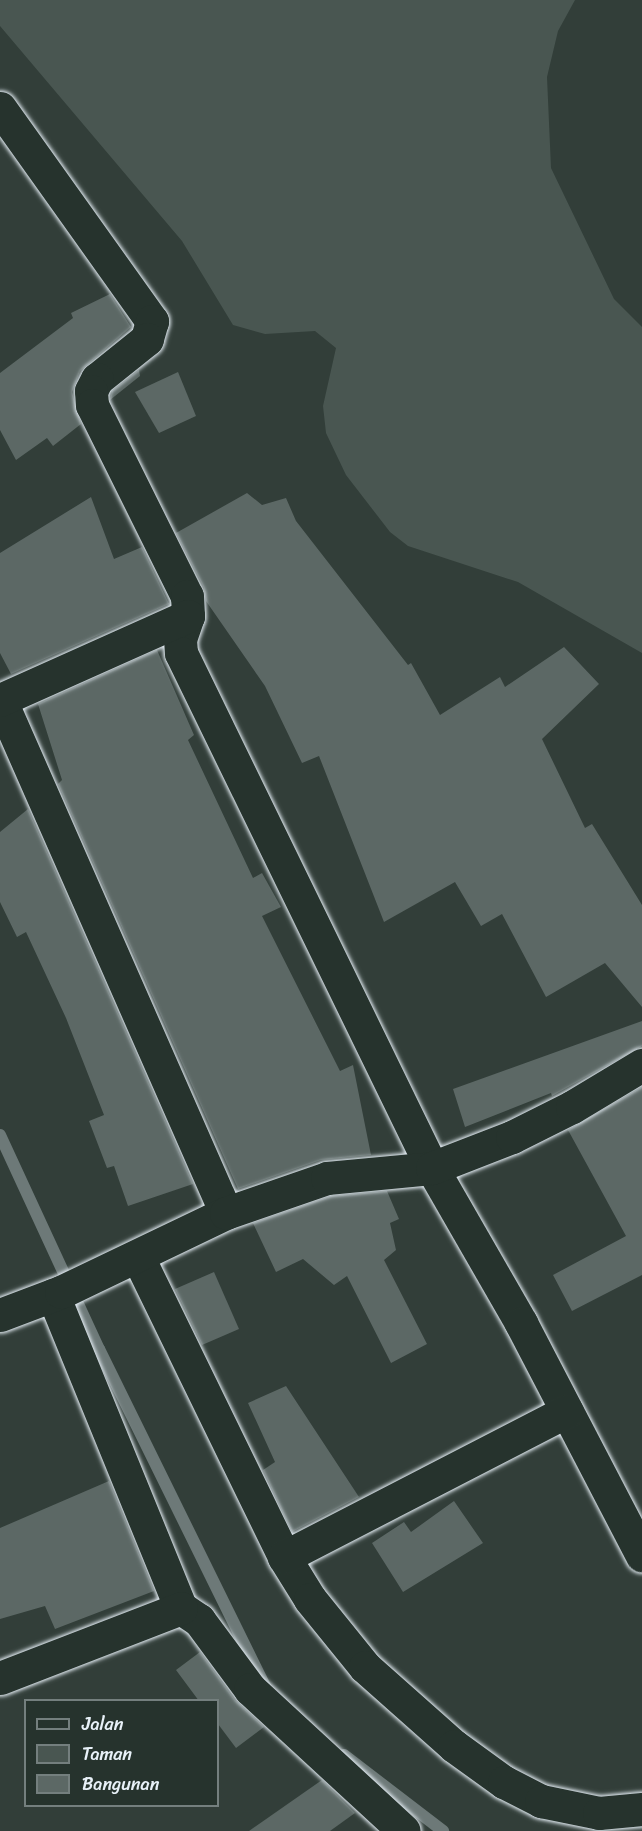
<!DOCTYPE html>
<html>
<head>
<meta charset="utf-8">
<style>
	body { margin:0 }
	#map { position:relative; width:642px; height:1831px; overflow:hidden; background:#323e39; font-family:Sriracha,sans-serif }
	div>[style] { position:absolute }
	.green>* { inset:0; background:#495651 }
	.stream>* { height:12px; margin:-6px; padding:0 6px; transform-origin:6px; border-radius:6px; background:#6d7978 }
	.building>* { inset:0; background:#5c6865 }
	.roads { filter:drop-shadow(0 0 2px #e8f1f8) drop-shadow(0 0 2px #e8f1f8) }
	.street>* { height:33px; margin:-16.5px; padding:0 16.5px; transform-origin:16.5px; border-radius:16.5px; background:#26332d }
	.secondary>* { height:33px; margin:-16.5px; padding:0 16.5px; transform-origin:16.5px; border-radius:16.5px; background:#26332d }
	span { translate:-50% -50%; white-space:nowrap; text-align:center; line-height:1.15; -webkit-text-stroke:6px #26332d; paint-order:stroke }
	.legend { position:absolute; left:24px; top:1699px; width:195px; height:108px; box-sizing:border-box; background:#26332d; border:2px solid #747f7e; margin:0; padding:8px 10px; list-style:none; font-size:18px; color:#e8f1f8 }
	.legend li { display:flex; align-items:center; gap:12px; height:30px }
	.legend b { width:30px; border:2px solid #747f7e }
</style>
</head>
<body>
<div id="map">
	<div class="green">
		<div style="clip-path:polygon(0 0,575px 0,558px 31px,547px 77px,551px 168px,614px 299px,642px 327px,642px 653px,518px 582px,408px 546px,390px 532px,346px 475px,326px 433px,323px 406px,336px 348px,315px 331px,265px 334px,233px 325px,182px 241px,0 26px)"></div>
	</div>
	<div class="stream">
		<div style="left:0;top:1135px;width:236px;rotate:65.2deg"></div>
		<div style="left:99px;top:1349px;width:378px;rotate:63.8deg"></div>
		<div style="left:344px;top:1755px;width:125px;rotate:37.5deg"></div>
	</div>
	<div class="building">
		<div style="clip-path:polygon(110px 294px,131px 327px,80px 371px,72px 392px,81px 424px,53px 446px,47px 438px,16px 460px,0 430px,0 373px,73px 318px,71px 313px)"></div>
		<div style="clip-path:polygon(139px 370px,140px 376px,110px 400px,112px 391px)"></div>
		<div style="clip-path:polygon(178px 372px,196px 416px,159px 433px,135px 392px)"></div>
		<div style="clip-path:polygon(247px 493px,262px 505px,286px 498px,296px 521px,408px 665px,411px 663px,440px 715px,500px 677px,505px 687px,564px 647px,599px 684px,542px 739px,585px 828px,592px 824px,642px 905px,642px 1007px,605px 963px,546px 997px,502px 914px,481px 926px,455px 882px,384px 922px,319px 756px,302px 763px,265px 686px,206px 601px,204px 588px,176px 533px)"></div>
		<div style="clip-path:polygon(91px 497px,114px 559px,142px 547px,169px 604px,11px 674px,0 653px,0 553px)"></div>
		<div style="clip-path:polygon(157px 650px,194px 735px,188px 740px,253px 878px,262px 873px,281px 907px,262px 916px,340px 1071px,353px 1065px,371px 1155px,321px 1160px,238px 1189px,58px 784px,62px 780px,38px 704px)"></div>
		<div style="clip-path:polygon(28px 809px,193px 1184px,128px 1206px,114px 1166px,107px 1168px,89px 1121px,104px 1115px,66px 1018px,26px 932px,17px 937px,0 902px,0 832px)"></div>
		<div style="clip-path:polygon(642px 1021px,642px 1046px,552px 1096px,551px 1093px,465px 1127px,453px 1089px)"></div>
		<div style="clip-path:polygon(642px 1087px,642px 1275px,572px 1311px,553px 1275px,626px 1236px,568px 1130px)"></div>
		<div style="clip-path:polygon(387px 1191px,399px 1219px,390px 1223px,396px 1250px,384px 1260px,427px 1344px,391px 1363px,347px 1276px,334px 1285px,303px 1259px,276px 1272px,253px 1223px,331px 1196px)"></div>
		<div style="clip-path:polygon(214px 1272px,239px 1329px,202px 1345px,175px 1289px)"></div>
		<div style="clip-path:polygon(286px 1386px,359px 1497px,292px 1532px,263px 1470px,275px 1462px,248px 1403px)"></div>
		<div style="clip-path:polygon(109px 1481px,154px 1591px,55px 1629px,45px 1606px,0 1619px,0 1528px)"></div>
		<div style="clip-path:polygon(454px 1501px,483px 1543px,403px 1592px,372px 1543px,404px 1522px,411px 1532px)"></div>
		<div style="clip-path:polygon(200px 1652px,235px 1700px,264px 1727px,236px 1748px,218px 1724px,218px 1701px,199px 1701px,176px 1670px)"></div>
		<div style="clip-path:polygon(322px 1780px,355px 1813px,330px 1831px,249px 1831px)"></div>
	</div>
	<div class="roads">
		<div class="street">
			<div style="left:0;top:108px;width:262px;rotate:54.5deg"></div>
			<div style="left:152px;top:321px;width:19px;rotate:106deg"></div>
			<div style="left:147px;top:339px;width:64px;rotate:141.3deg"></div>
			<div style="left:97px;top:379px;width:13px;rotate:117deg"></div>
			<div style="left:91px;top:391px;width:14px;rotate:86deg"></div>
			<div style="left:92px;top:405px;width:213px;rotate:63.6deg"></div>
			<div style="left:187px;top:596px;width:20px;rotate:87deg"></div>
			<div style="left:188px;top:616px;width:24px;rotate:109deg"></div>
			<div style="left:180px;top:639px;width:14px;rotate:86deg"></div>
			<div style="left:181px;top:653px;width:573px;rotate:64.02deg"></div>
			<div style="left:432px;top:1168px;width:179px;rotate:60.1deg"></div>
			<div style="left:521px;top:1323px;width:262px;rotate:62.5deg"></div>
			<div style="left:0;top:699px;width:561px;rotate:66.27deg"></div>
			<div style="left:0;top:700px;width:206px;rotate:-24.1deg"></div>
			<div style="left:138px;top:1257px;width:334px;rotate:64deg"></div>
			<div style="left:284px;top:1557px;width:49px;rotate:58.2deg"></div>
			<div style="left:310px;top:1599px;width:87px;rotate:51deg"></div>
			<div style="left:365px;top:1667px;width:119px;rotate:41.6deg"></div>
			<div style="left:454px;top:1746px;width:62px;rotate:35.8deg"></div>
			<div style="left:504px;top:1782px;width:42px;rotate:27.2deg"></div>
			<div style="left:541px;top:1801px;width:59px;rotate:11.7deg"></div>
			<div style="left:599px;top:1813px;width:43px;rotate:-5.3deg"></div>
			<div style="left:53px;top:1295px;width:338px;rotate:67.8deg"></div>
			<div style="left:181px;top:1608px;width:22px;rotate:34deg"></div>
			<div style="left:199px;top:1620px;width:86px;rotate:53.5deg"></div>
			<div style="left:250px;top:1689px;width:209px;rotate:42.7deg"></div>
			<div style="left:284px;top:1557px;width:318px;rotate:-27.3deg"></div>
			<div style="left:0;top:1678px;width:194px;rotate:-21.1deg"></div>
		</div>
		<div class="secondary">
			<div style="left:0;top:1315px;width:65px;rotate:-20.7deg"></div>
			<div style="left:61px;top:1292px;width:183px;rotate:-25.6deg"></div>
			<div style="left:226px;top:1213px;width:107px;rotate:-19.1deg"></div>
			<div style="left:327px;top:1178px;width:105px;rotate:-5.4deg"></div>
			<div style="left:432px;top:1168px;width:86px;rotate:-21.2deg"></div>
			<div style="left:512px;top:1137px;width:67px;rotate:-26.6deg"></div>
			<div style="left:572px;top:1107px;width:82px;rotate:-31deg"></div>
		</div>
	</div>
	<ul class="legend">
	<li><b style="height:8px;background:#26332d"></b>Jalan</li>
	<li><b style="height:16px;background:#495651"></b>Taman</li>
	<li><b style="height:16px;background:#5c6865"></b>Bangunan</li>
	</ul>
</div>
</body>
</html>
